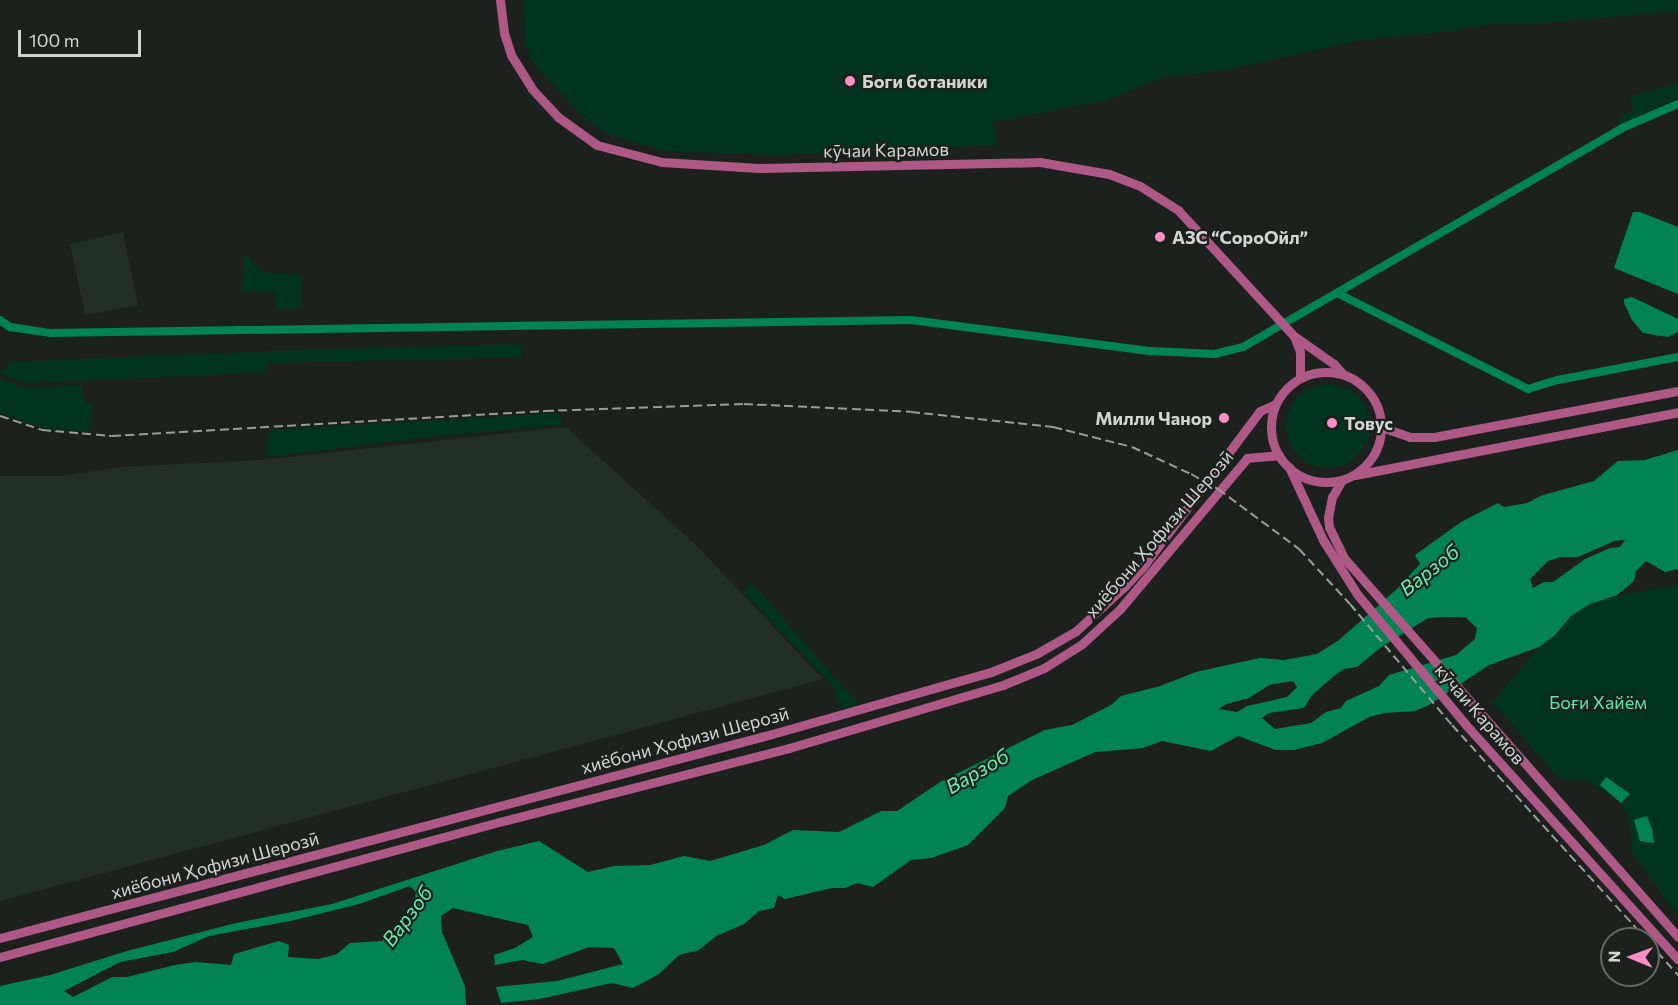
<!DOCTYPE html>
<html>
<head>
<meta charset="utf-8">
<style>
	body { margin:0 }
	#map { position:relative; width:1678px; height:1005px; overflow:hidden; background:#1c211e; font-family:Commissioner,sans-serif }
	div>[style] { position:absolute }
	.built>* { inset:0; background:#232e28 }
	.green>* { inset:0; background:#003420 }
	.round { border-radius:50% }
	.water>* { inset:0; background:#028356 }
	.canal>* { height:8px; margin:-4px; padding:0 4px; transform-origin:4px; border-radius:4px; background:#028356 }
	.secondary>* { height:9px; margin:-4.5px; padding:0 4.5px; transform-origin:4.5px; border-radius:4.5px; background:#ad5885 }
	.secondary>.ring { margin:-4.5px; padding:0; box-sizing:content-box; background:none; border:9px solid #ad5885; border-radius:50% }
	.rail>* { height:2px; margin-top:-1px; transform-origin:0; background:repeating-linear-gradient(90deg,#989c9a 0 9px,transparent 0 13.5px) }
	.dots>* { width:16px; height:16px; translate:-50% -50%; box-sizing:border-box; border:3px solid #1c211e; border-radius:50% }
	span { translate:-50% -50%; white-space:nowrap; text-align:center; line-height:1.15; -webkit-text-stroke:4.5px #1c211e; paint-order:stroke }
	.poi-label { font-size:18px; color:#d1d5d3; font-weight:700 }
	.left { translate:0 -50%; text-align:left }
	.right { translate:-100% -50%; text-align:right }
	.street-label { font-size:18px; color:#d1d5d3 }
	.park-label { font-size:18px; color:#5be5a7 }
	.water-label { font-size:20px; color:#68f0b1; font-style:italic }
	.north { position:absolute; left:1600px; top:927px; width:60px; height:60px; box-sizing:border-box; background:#1c211e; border:2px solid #646966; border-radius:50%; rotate:271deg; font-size:16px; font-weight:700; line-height:24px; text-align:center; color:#d1d5d3 }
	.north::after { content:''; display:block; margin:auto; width:21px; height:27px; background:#fa8fc6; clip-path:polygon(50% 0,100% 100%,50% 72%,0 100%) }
	.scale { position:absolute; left:18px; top:30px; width:123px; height:27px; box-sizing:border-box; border:3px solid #d1d5d3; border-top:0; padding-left:8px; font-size:18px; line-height:21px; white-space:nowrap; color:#d1d5d3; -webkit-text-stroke:4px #1c211e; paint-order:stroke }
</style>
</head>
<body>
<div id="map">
	<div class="built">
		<div style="clip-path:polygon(123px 232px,138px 305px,85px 315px,70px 244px)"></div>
		<div style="clip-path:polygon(566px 427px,696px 545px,823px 679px,0 901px,0 476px,60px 476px,121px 467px,262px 460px)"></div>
	</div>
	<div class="green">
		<div style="clip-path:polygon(524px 0,1678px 0,1678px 11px,1543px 23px,1490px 24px,1452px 31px,1361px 40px,1226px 70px,1163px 77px,1108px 100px,993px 122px,997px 145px,775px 155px,666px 151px,628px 141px,602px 131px,585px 119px,534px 64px,525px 44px)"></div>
		<div style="clip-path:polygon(1678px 83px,1678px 98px,1621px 124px,1618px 117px,1634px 109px,1629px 97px)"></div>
		<div style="clip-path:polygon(244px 256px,250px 257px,252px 263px,263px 272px,302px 275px,302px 308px,276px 309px,276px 291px,242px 292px)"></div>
		<div style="clip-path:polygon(521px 344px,521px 357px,268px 363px,265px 372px,26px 383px,1px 374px,10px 362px,271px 351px)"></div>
		<div style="clip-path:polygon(0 379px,25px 388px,82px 385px,83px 401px,93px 404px,89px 432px,42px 428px,0 413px)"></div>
		<div class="round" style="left:1286px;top:384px;width:84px;height:84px"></div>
		<div style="clip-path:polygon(559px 413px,562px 425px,444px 435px,267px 457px,265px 450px,271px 430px)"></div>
		<div style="clip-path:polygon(751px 582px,858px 704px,841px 709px,834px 692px,837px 690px,744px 593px)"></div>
		<div style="clip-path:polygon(1678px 586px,1678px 916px,1633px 854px,1629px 817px,1618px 798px,1585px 780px,1560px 780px,1493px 702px,1539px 647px,1555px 635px,1571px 616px,1590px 604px,1617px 595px)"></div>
	</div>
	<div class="water">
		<div style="clip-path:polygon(1633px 212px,1640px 212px,1678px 227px,1678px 294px,1614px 268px)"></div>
		<div style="clip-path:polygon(1632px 297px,1678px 319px,1678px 332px,1668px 337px,1643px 333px,1632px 320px,1624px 303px,1624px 299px)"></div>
		<div style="clip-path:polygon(evenodd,1678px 450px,1678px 569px,1665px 572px,1646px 561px,1636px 571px,1634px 581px,1617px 595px,1590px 604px,1571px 616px,1555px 635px,1539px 647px,1489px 665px,1429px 705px,1415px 711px,1385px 713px,1369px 717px,1322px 743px,1294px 750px,1276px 750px,1238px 736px,1211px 751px,1162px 741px,1143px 748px,1095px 752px,1032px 780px,1008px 796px,1005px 808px,968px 845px,931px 858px,911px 860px,873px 887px,857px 883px,845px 888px,832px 888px,785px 899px,778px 895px,774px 908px,759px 911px,744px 924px,716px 936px,699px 950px,679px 955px,659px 974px,633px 988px,612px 983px,539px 999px,501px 1003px,496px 987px,557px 981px,623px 964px,614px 948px,589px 947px,543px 964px,522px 960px,495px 965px,494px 955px,515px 948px,533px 937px,528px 925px,453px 908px,441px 916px,442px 932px,465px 986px,466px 1005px,0 1005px,0 986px,50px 975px,127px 951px,236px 923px,332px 904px,497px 851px,539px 841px,588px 872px,614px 866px,650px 865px,684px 856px,710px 861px,764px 845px,793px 830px,839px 832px,881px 811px,897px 811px,940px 782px,1045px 730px,1072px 725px,1111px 705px,1121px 696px,1160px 686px,1196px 672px,1232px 664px,1260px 658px,1284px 660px,1317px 654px,1339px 640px,1398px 588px,1420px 564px,1415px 555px,1461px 522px,1498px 503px,1504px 507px,1527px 503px,1543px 495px,1594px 481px,1618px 461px,1645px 460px,1678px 450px,1625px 540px,1620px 547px,1610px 548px,1585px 559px,1553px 582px,1544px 582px,1533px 588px,1530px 579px,1548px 561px,1561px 557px,1578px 557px,1614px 541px,1625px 540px,1678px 450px,1446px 617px,1465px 617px,1477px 628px,1475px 639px,1456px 655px,1389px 675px,1379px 686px,1346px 701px,1341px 708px,1326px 712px,1311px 723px,1275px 729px,1262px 718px,1269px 713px,1304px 708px,1312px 695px,1335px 675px,1344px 669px,1357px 667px,1380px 648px,1428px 618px,1446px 617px,1678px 450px,1293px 681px,1297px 687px,1287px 697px,1247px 706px,1237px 712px,1219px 709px,1226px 704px,1249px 698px,1269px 685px,1293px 681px,1678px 450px,410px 886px,416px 892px,409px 930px,394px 931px,382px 941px,350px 943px,337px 954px,318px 959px,288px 957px,289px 945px,279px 941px,234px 954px,231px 965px,196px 962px,175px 965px,127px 977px,112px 977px,73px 997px,64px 991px,120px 962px,173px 952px,209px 936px,295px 920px,359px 904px,410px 886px)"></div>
		<div style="clip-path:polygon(1606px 777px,1630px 794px,1621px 803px,1600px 785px)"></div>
		<div style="clip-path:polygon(1647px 816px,1652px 829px,1654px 843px,1640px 841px,1634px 820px)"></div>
	</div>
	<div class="canal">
		<div style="left:1337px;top:293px;width:214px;rotate:26.7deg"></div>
		<div style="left:1528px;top:389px;width:31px;rotate:-17deg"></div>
		<div style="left:1558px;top:380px;width:122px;rotate:-10.9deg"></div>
		<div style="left:0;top:320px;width:12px;rotate:35deg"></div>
		<div style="left:10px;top:327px;width:40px;rotate:8.5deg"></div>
		<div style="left:50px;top:333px;width:861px;rotate:-0.87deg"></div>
		<div style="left:911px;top:320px;width:242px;rotate:7.4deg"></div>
		<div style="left:1151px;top:351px;width:64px;rotate:2.7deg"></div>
		<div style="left:1215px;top:354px;width:29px;rotate:-14deg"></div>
		<div style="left:1243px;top:347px;width:438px;rotate:-30deg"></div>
		<div style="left:1622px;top:128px;width:61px;rotate:-23.2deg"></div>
	</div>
	<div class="secondary">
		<div style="left:500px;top:0;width:33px;rotate:83deg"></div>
		<div style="left:504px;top:33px;width:23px;rotate:72deg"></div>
		<div style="left:511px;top:55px;width:40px;rotate:58deg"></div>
		<div style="left:532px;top:89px;width:38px;rotate:47deg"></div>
		<div style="left:558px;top:117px;width:48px;rotate:35.7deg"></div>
		<div style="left:597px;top:145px;width:67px;rotate:14.7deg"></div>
		<div style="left:662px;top:162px;width:97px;rotate:3.5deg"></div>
		<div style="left:759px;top:168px;width:281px;rotate:-1.2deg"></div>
		<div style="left:1040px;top:162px;width:70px;rotate:9.9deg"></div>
		<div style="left:1109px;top:174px;width:33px;rotate:21deg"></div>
		<div style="left:1140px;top:186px;width:45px;rotate:32.3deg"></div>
		<div style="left:1178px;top:210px;width:171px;rotate:47.4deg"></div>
		<div style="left:1294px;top:336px;width:49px;rotate:35deg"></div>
		<div style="left:1334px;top:364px;width:13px;rotate:48deg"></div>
		<div style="left:1294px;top:336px;width:17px;rotate:69deg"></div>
		<div style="left:1300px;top:352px;width:26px;rotate:90deg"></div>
		<div class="ring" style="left:1271px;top:372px;width:101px;height:101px"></div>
		<div style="left:1381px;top:427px;width:31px;rotate:19deg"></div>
		<div style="left:1410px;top:437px;width:24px"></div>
		<div style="left:1434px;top:437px;width:248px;rotate:-10.7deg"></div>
		<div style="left:1289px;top:467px;width:81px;rotate:65deg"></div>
		<div style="left:1323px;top:540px;width:64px;rotate:57.8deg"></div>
		<div style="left:1357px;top:594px;width:170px;rotate:50.2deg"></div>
		<div style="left:1466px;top:725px;width:316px;rotate:47.9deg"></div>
		<div style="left:1355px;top:475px;width:329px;rotate:-11deg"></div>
		<div style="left:1342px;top:480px;width:20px;rotate:120deg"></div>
		<div style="left:1332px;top:497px;width:20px;rotate:101deg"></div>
		<div style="left:1328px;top:517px;width:10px;rotate:84deg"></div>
		<div style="left:1329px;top:527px;width:34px;rotate:64deg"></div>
		<div style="left:1344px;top:558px;width:505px;rotate:48.61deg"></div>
		<div style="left:0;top:938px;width:798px;rotate:-14.8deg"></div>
		<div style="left:772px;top:734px;width:228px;rotate:-15.8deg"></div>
		<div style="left:991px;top:672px;width:48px;rotate:-21.8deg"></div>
		<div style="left:1036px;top:654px;width:46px;rotate:-29.9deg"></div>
		<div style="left:1076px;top:631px;width:67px;rotate:-42.6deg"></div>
		<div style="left:1125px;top:586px;width:25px;rotate:-47deg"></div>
		<div style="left:1142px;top:568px;width:196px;rotate:-53.1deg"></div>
		<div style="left:1260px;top:411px;width:17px;rotate:-24deg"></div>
		<div style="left:0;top:957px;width:517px;rotate:-15.14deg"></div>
		<div style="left:499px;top:822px;width:299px;rotate:-14.3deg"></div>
		<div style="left:789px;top:748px;width:223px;rotate:-16.4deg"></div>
		<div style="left:1003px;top:685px;width:44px;rotate:-22.5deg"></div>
		<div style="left:1044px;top:668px;width:45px;rotate:-32.3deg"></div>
		<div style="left:1082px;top:644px;width:52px;rotate:-42.6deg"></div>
		<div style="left:1120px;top:609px;width:197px;rotate:-49.9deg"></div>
		<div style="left:1247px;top:458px;width:32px;rotate:-5deg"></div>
	</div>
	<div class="rail">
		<div style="left:0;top:416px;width:44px;rotate:18.4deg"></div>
		<div style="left:42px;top:430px;width:70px;rotate:4.9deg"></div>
		<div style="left:112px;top:436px;width:434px;rotate:-3.3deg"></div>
		<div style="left:545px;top:411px;width:199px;rotate:-2deg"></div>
		<div style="left:744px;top:404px;width:167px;rotate:2.7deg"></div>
		<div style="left:911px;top:412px;width:143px;rotate:6deg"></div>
		<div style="left:1053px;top:427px;width:81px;rotate:14.2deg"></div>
		<div style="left:1132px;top:447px;width:65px;rotate:24.6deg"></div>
		<div style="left:1191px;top:474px;width:31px;rotate:29deg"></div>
		<div style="left:1218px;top:489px;width:101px;rotate:36.5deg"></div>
		<div style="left:1299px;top:549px;width:75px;rotate:47.2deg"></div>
		<div style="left:1350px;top:604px;width:158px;rotate:49.9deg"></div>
		<div style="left:1452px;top:725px;width:289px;rotate:47.8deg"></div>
		<div style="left:1648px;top:942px;width:45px;rotate:47.7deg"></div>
	</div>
	<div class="dots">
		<div style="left:850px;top:81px;background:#fa8fc6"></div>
		<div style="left:1160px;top:237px;background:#fa8fc6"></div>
		<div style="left:1224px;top:418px;background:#fa8fc6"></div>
		<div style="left:1332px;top:423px;background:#fa8fc6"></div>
	</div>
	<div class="poi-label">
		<span class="left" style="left:862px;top:81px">Боги ботаники</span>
		<span class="left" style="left:1172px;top:237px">АЗС “СороОйл”</span>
		<span class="right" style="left:1212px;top:418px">Милли Чанор</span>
		<span class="left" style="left:1344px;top:423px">Товус</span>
	</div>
	<div class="street-label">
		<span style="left:886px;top:150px;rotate:-1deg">кӯчаи Карамов</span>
		<span style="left:1159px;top:534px;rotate:-49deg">хиёбони Ҳофизи Шерозӣ</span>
		<span style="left:1480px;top:714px;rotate:49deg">кӯчаи Карамов</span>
		<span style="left:685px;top:740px;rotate:-15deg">хиёбони Ҳофизи Шерозӣ</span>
		<span style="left:215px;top:865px;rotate:-15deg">хиёбони Ҳофизи Шерозӣ</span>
	</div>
	<div class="park-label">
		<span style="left:1598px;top:702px">Боғи Хайём</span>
	</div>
	<div class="water-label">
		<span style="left:1429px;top:570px;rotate:-38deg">Варзоб</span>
		<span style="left:977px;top:771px;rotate:-30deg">Варзоб</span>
		<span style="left:407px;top:916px;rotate:-53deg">Варзоб</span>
	</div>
	<div class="north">N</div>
	<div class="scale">100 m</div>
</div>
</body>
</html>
